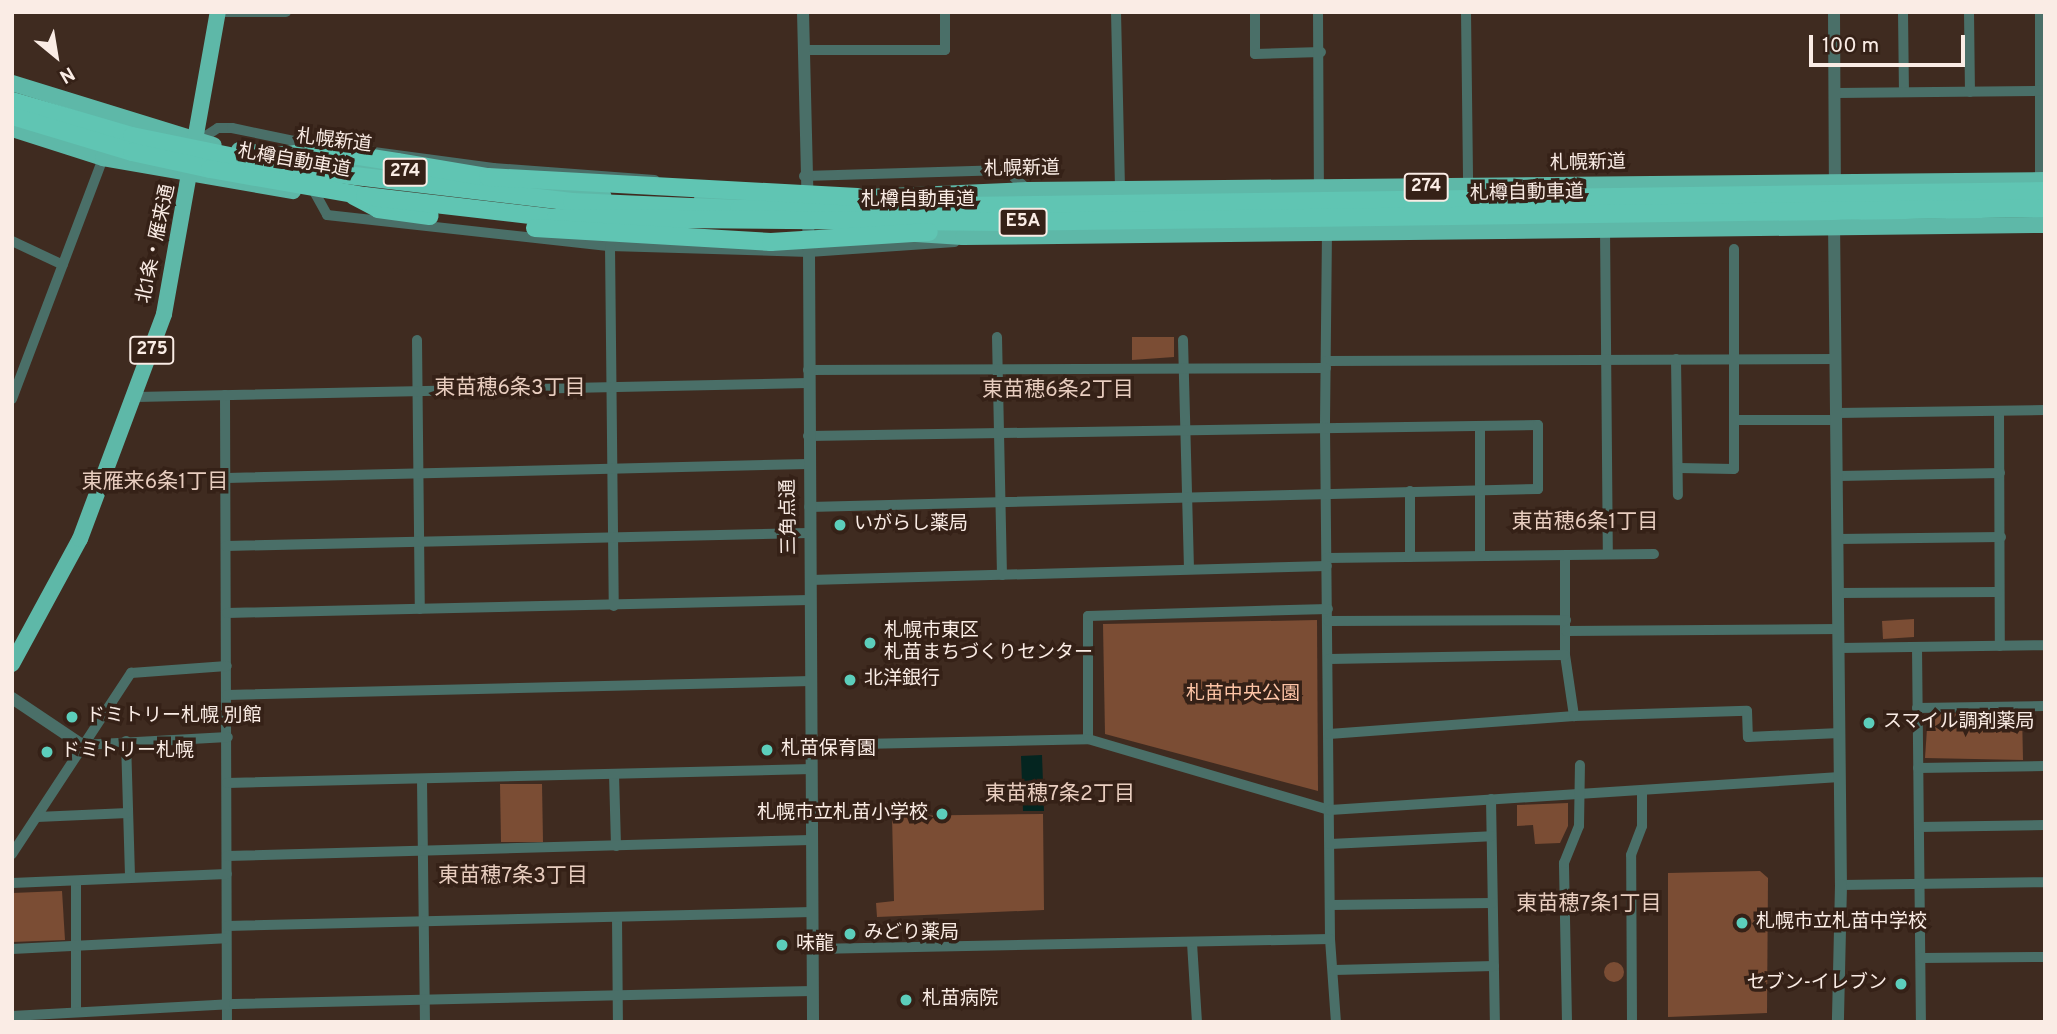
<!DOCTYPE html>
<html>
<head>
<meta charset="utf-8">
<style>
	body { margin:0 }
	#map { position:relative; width:2057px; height:1034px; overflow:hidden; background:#3f2b20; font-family:Overpass,"Noto Sans JP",sans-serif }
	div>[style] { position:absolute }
	.green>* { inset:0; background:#7b4d34 }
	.round { border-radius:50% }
	.water>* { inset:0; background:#042520 }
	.minor>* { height:10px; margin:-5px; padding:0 5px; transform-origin:5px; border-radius:5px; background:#4a6f68 }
	.tertiary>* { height:12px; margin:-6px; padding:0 6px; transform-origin:6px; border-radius:6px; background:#4a6f68 }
	.trunk>* { height:16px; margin:-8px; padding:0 8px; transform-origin:8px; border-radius:8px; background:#5eb8a8 }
	.motorway>* { height:18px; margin:-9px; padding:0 9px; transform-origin:9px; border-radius:9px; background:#60c5b3 }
	.motorway-bridge>* { height:18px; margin:-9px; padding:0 9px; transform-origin:9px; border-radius:9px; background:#60c5b3 }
	.dots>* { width:19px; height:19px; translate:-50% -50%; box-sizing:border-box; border:4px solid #352117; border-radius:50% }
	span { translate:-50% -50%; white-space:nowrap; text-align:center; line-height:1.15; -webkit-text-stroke:7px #352117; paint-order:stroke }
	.shield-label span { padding:2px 5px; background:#352117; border:2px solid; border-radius:5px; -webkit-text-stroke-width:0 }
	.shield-label { font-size:18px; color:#faece5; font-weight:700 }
	.street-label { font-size:19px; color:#faece5 }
	.poi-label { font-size:19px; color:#faece5 }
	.left { translate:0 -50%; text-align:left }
	.right { translate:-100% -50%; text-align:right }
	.park-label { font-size:19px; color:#fdc4a6 }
	.neighbourhood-label { font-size:21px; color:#e8cdbf }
	.frame { position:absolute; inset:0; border:14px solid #faece5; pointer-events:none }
	.north { position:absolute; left:21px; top:21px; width:70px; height:70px; -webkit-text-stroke:5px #352117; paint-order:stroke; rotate:150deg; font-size:19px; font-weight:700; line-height:28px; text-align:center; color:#faece5 }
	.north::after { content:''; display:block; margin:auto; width:24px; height:32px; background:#faece5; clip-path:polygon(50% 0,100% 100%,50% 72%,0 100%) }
	.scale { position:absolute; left:1809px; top:35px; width:156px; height:32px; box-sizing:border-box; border:4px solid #faece5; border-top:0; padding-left:9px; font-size:21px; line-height:24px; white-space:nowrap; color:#faece5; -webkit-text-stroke:5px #352117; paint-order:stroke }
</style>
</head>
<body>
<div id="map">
	<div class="green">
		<div style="clip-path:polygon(1132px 337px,1174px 337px,1174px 357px,1132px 360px)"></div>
		<div style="clip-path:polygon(1914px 619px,1914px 637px,1883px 639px,1882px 621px)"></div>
		<div style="clip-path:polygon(1317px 620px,1318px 791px,1105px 734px,1103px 624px)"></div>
		<div style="clip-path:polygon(2022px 712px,2023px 760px,1925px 758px,1928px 714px)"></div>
		<div style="clip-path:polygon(500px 784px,542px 784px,543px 842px,501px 842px)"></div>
		<div style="clip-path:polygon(1568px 803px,1568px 826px,1560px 843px,1535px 844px,1533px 825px,1517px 826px,1517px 805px)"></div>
		<div style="clip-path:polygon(1043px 814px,1044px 910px,877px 917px,876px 903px,894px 901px,892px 816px)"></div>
		<div style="clip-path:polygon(1760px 871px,1768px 878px,1767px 1013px,1668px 1017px,1668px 873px)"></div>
		<div style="clip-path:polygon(62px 891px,65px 940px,12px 942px,12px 893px)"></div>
		<div class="round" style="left:1604px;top:962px;width:20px;height:20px"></div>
	</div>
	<div class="water">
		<div style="clip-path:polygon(1042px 755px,1044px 811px,1023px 811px,1021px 756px)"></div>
	</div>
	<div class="minor">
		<div style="left:223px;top:12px;width:63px"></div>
		<div style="left:1116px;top:12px;width:179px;rotate:88.7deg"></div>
		<div style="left:1255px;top:12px;width:42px;rotate:90deg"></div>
		<div style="left:1255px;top:54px;width:66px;rotate:-1.7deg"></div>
		<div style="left:1318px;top:12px;width:174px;rotate:89.7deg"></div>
		<div style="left:1466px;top:12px;width:175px;rotate:89.3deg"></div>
		<div style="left:1903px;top:12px;width:80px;rotate:89.3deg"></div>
		<div style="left:1969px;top:12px;width:80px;rotate:89.3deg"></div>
		<div style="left:2040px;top:12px;width:168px;rotate:90deg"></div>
		<div style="left:804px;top:50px;width:141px"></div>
		<div style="left:945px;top:50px;width:38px;rotate:-90deg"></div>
		<div style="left:1837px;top:93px;width:208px;rotate:-0.6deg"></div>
		<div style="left:198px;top:141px;width:24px;rotate:-33deg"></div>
		<div style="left:218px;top:128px;width:14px"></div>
		<div style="left:232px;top:128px;width:68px;rotate:11.8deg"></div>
		<div style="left:299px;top:142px;width:196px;rotate:7.6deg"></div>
		<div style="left:493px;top:168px;width:162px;rotate:4.2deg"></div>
		<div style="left:804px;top:176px;width:202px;rotate:-1.7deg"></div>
		<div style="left:1006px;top:170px;width:28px;rotate:42deg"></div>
		<div style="left:315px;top:193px;width:25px;rotate:61deg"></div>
		<div style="left:327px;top:215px;width:285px;rotate:6.3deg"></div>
		<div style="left:610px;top:246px;width:199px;rotate:1.7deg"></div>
		<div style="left:809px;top:252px;width:146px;rotate:-3.9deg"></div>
		<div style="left:1605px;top:228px;width:326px;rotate:89.5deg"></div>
		<div style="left:1327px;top:231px;width:196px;rotate:90.6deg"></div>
		<div style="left:1325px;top:427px;width:512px;rotate:89.44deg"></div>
		<div style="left:1330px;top:939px;width:83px;rotate:85.9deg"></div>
		<div style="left:12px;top:241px;width:56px;rotate:25.2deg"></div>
		<div style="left:610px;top:246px;width:360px;rotate:89.4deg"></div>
		<div style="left:997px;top:337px;width:238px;rotate:88.8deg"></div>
		<div style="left:417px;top:340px;width:269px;rotate:89.4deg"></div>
		<div style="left:1183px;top:340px;width:229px;rotate:88.5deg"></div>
		<div style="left:1676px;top:359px;width:136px;rotate:89.2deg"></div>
		<div style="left:1326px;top:361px;width:510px;rotate:-0.22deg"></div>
		<div style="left:808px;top:370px;width:518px;rotate:-0.22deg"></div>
		<div style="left:225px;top:395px;width:627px;rotate:89.82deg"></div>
		<div style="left:136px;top:397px;width:672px;rotate:-1.19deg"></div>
		<div style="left:12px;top:399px;width:258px;rotate:-69.3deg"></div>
		<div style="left:1999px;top:411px;width:235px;rotate:89.8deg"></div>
		<div style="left:1837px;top:413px;width:208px;rotate:-0.8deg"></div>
		<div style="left:1734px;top:420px;width:103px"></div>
		<div style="left:1480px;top:426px;width:130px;rotate:90deg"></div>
		<div style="left:808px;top:436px;width:730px;rotate:-0.86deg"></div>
		<div style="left:1538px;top:425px;width:64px;rotate:90deg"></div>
		<div style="left:1538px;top:489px;width:729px;rotate:178.59deg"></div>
		<div style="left:1679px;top:468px;width:55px;rotate:1deg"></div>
		<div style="left:1734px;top:469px;width:220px;rotate:-90deg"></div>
		<div style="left:1838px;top:476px;width:162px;rotate:-1.1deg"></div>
		<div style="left:227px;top:478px;width:582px;rotate:-1.38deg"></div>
		<div style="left:1410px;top:491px;width:66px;rotate:90deg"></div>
		<div style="left:1838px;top:539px;width:163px;rotate:-0.7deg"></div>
		<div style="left:226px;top:546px;width:583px;rotate:-1.28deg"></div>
		<div style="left:1565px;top:556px;width:99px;rotate:90deg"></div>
		<div style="left:1565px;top:655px;width:62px;rotate:81.6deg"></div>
		<div style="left:1327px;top:558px;width:327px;rotate:-0.7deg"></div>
		<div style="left:810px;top:580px;width:517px;rotate:-1.55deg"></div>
		<div style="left:1839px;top:593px;width:159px;rotate:-0.4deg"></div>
		<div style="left:227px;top:613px;width:583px;rotate:-1.28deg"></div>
		<div style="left:1328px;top:621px;width:238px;rotate:-0.2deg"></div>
		<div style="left:1566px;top:631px;width:273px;rotate:-0.4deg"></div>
		<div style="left:1917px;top:647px;width:375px;rotate:89.4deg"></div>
		<div style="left:1840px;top:648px;width:205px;rotate:-0.8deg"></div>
		<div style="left:1329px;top:659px;width:236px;rotate:-1deg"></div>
		<div style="left:227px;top:695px;width:584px;rotate:-1.37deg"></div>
		<div style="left:1917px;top:708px;width:128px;rotate:-0.9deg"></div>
		<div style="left:1329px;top:734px;width:246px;rotate:-4.2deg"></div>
		<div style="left:1574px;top:716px;width:173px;rotate:-1.7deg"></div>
		<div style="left:1747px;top:711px;width:26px;rotate:88deg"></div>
		<div style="left:1748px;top:737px;width:92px;rotate:-2.5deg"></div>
		<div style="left:1088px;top:739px;width:123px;rotate:-90deg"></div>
		<div style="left:1088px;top:616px;width:240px;rotate:-1.7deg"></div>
		<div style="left:126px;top:741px;width:137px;rotate:88.3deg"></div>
		<div style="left:82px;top:745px;width:146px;rotate:-3.1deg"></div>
		<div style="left:812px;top:745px;width:276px;rotate:-1.2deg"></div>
		<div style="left:1088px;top:739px;width:252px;rotate:16.4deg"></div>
		<div style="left:1330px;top:810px;width:511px;rotate:-3.7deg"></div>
		<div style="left:1918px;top:768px;width:127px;rotate:-0.9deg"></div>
		<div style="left:614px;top:774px;width:72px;rotate:88.4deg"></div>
		<div style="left:422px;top:780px;width:242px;rotate:89.3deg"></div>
		<div style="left:227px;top:783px;width:585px;rotate:-1.37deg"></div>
		<div style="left:1491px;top:799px;width:223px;rotate:89deg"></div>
		<div style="left:37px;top:817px;width:91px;rotate:-2.5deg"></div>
		<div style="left:1919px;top:827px;width:126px;rotate:-0.9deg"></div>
		<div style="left:1330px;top:844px;width:161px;rotate:-2.8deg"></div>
		<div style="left:12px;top:854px;width:217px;rotate:-56.7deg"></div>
		<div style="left:131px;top:673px;width:96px;rotate:-4.2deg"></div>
		<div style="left:227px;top:856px;width:584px;rotate:-1.57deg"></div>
		<div style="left:76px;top:881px;width:131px;rotate:90deg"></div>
		<div style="left:12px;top:883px;width:215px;rotate:-2.4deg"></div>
		<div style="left:1841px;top:885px;width:204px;rotate:-0.8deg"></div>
		<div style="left:1331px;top:905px;width:161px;rotate:-0.7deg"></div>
		<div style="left:617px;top:917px;width:105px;rotate:89.5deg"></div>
		<div style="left:227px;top:926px;width:585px;rotate:-1.37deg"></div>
		<div style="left:1192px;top:943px;width:79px;rotate:86.4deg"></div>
		<div style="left:12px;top:949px;width:214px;rotate:-2.9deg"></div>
		<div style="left:813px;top:949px;width:517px;rotate:-1.11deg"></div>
		<div style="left:1921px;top:958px;width:124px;rotate:-0.5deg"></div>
		<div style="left:1334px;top:970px;width:160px;rotate:-1.4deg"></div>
		<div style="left:12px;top:1016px;width:222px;rotate:-3.1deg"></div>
		<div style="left:234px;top:1004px;width:579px;rotate:-1.29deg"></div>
		<div style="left:1567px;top:1022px;width:159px;rotate:-91.1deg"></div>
		<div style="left:1564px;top:863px;width:40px;rotate:-68deg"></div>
		<div style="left:1579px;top:826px;width:61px;rotate:-89.1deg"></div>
		<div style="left:1632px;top:1022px;width:167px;rotate:-90.3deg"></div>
		<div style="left:1631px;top:855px;width:31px;rotate:-69deg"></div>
		<div style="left:1642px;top:826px;width:36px;rotate:-90deg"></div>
	</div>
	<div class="tertiary">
		<div style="left:803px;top:12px;width:240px;rotate:88.6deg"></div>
		<div style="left:809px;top:252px;width:770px;rotate:89.7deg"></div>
		<div style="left:1834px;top:12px;width:177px;rotate:89.7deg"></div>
		<div style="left:1834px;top:221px;width:664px;rotate:89.4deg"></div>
		<div style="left:1841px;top:885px;width:137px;rotate:91.3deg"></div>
		<div style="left:12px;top:698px;width:84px;rotate:33.9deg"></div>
	</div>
	<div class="trunk">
		<div style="left:12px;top:83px;width:211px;rotate:17.1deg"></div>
		<div style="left:12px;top:129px;width:96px;rotate:17.7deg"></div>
		<div style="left:103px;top:158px;width:193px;rotate:9.9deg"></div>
		<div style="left:239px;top:150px;width:177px;rotate:7.4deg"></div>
		<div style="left:524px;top:186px;width:80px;rotate:7.2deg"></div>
		<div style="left:845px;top:198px;width:183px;rotate:-2.5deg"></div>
		<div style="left:1028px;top:190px;width:1017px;rotate:-0.56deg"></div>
		<div style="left:702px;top:199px;width:65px;rotate:0.9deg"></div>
		<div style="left:916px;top:234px;width:47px;rotate:3.7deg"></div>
		<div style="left:963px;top:237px;width:1082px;rotate:-0.64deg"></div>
		<div style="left:12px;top:664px;width:142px;rotate:-61.5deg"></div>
		<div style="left:80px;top:539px;width:240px;rotate:-69.5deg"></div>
		<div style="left:164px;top:314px;width:307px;rotate:-79.9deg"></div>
	</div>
	<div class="motorway">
		<div style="left:275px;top:156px;width:52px;rotate:-5.5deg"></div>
		<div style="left:327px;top:151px;width:71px;rotate:8.9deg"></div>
		<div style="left:354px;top:196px;width:27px;rotate:28deg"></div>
		<div style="left:378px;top:209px;width:52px;rotate:7.7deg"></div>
	</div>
	<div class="motorway-bridge">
		<div style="left:12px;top:101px;width:125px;rotate:16.3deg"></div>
		<div style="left:132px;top:136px;width:159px;rotate:11.6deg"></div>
		<div style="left:288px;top:168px;width:286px;rotate:6.8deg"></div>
		<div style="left:572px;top:202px;width:167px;rotate:2.4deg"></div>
		<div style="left:739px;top:209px;width:1306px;rotate:-0.79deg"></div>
		<div style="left:12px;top:116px;width:125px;rotate:16.7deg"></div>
		<div style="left:132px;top:152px;width:80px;rotate:12.3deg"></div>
		<div style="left:210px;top:169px;width:157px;rotate:9.9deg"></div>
		<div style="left:365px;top:196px;width:192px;rotate:6.6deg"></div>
		<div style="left:556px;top:218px;width:450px;rotate:0.5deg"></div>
		<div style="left:1006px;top:222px;width:1039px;rotate:-0.77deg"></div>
		<div style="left:397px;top:162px;width:92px;rotate:9.4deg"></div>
		<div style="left:488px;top:177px;width:370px;rotate:3.1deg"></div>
		<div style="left:535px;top:228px;width:236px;rotate:3.4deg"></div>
		<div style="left:771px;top:242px;width:158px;rotate:-3.6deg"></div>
	</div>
	<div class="dots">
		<div style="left:840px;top:525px;background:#5ccebb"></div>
		<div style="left:870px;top:643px;background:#5ccebb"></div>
		<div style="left:850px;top:680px;background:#5ccebb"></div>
		<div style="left:72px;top:717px;background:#5ccebb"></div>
		<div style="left:1869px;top:723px;background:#5ccebb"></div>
		<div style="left:767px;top:750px;background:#5ccebb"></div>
		<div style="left:47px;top:752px;background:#5ccebb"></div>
		<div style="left:942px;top:814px;background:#5ccebb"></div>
		<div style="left:1742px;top:923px;background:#5ccebb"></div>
		<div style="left:850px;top:934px;background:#5ccebb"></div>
		<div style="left:782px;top:945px;background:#5ccebb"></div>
		<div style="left:1901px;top:984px;background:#5ccebb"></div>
		<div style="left:906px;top:1000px;background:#5ccebb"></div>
	</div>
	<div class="shield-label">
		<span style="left:405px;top:172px">274</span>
		<span style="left:1426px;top:187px">274</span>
		<span style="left:1023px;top:222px">E5A</span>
		<span style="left:152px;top:350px">275</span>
	</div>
	<div class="street-label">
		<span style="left:334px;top:142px;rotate:7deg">札幌新道</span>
		<span style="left:294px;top:162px;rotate:10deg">札樽自動車道</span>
		<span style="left:1588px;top:164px;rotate:-1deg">札幌新道</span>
		<span style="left:1022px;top:170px;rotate:-1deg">札幌新道</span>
		<span style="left:1527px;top:194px;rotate:-1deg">札樽自動車道</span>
		<span style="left:918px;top:201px">札樽自動車道</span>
		<span style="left:157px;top:244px;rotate:-78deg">北1条・雁来通</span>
		<span style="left:790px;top:517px;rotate:-91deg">三角点通</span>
	</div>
	<div class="poi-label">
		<span class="left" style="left:854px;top:525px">いがらし薬局</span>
		<span class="left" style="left:884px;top:643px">札幌市東区<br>札苗まちづくりセンター</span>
		<span class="left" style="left:864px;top:680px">北洋銀行</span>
		<span class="left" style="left:86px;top:717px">ドミトリー札幌 別館</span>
		<span class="left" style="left:1883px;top:723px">スマイル調剤薬局</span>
		<span class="left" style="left:781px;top:750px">札苗保育園</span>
		<span class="left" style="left:61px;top:752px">ドミトリー札幌</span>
		<span class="right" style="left:928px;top:814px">札幌市立札苗小学校</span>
		<span class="left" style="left:1756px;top:923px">札幌市立札苗中学校</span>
		<span class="left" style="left:864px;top:934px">みどり薬局</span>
		<span class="left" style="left:796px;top:945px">味龍</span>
		<span class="right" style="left:1887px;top:984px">セブン-イレブン</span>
		<span class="left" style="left:922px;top:1000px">札苗病院</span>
	</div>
	<div class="park-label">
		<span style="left:1243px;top:695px">札苗中央公園</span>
	</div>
	<div class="neighbourhood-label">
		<span style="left:510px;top:389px">東苗穂6条3丁目</span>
		<span style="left:1058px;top:391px">東苗穂6条2丁目</span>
		<span style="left:155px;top:483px">東雁来6条1丁目</span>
		<span style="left:1585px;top:523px">東苗穂6条1丁目</span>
		<span style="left:1060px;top:795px">東苗穂7条2丁目</span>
		<span style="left:513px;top:877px">東苗穂7条3丁目</span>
		<span style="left:1589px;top:905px">東苗穂7条1丁目</span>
	</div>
	<div class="frame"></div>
	<div class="north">N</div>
	<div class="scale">100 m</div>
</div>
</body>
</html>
